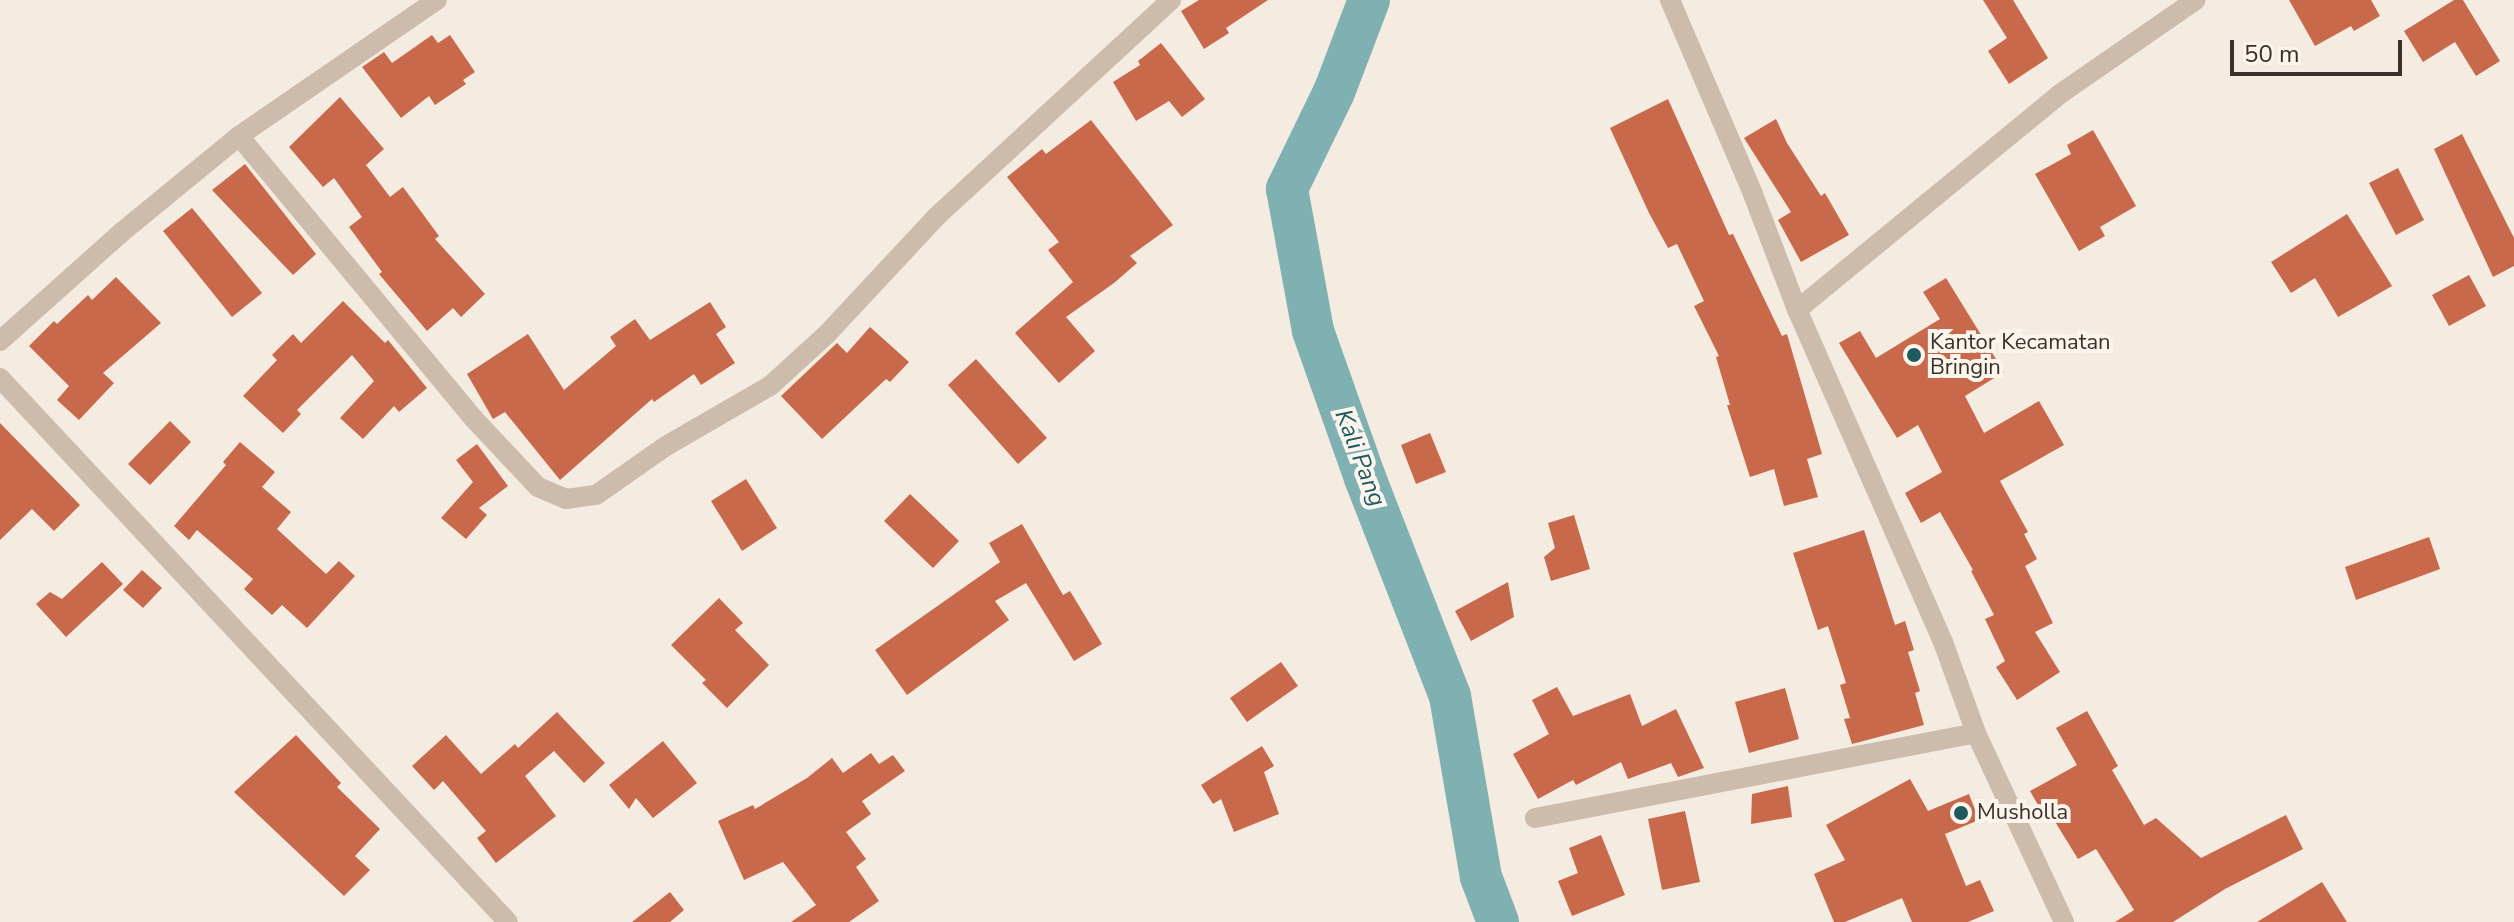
<!DOCTYPE html>
<html>
<head>
<meta charset="utf-8">
<style>
	body { margin:0 }
	#map { position:relative; width:2514px; height:922px; overflow:hidden; background:#f4ebe1; font-family:"Nunito Sans",sans-serif }
	div>[style] { position:absolute }
	.river>* { height:42px; margin:-21px; padding:0 21px; transform-origin:21px; border-radius:21px; background:#7fb0b2 }
	.building>* { inset:0; background:#c8694b }
	.minor>* { height:20px; margin:-10px; padding:0 10px; transform-origin:10px; border-radius:10px; background:#cdbbac }
	.dots>* { width:22px; height:22px; translate:-50% -50%; box-sizing:border-box; border:4px solid #fbf5ee; border-radius:50% }
	span { translate:-50% -50%; white-space:nowrap; text-align:center; line-height:1.15; -webkit-text-stroke:8px #fbf5ee; paint-order:stroke }
	.poi-label { font-size:22px; color:#3b302b }
	.left { translate:0 -50%; text-align:left }
	.water-label { font-size:24px; color:#1f5a5e; font-style:italic }
	.scale { position:absolute; left:2230px; top:40px; width:172px; height:36px; box-sizing:border-box; border:4px solid #3b302b; border-top:0; padding-left:10px; font-size:24px; line-height:28px; white-space:nowrap; color:#3b302b; -webkit-text-stroke:6px #fbf5ee; paint-order:stroke }
</style>
</head>
<body>
<div id="map">
	<div class="river">
		<div style="left:1369px;top:0;width:98px;rotate:110.8deg"></div>
		<div style="left:1334px;top:92px;width:108px;rotate:115.9deg"></div>
		<div style="left:1287px;top:189px;width:144px;rotate:79.6deg"></div>
		<div style="left:1313px;top:331px;width:156px;rotate:70.5deg"></div>
		<div style="left:1365px;top:478px;width:234px;rotate:68.7deg"></div>
		<div style="left:1450px;top:696px;width:184px;rotate:80.3deg"></div>
		<div style="left:1481px;top:877px;width:48px;rotate:69.3deg"></div>
	</div>
	<div class="building">
		<div style="clip-path:polygon(1199px 0,1268px 0,1226px 28px,1229px 33px,1204px 49px,1181px 11px)"></div>
		<div style="clip-path:polygon(1983px 0,2013px 0,2048px 58px,2009px 84px,1988px 51px,2007px 38px)"></div>
		<div style="clip-path:polygon(2289px 0,2371px 0,2380px 16px,2354px 31px,2351px 26px,2315px 46px)"></div>
		<div style="clip-path:polygon(2454px 0,2463px 0,2500px 61px,2476px 76px,2455px 42px,2423px 62px,2404px 31px)"></div>
		<div style="clip-path:polygon(432px 35px,438px 43px,450px 35px,475px 72px,463px 80px,466px 84px,435px 105px,429px 96px,401px 118px,362px 67px,384px 52px,392px 63px)"></div>
		<div style="clip-path:polygon(1161px 43px,1205px 99px,1182px 117px,1169px 101px,1136px 121px,1113px 82px,1140px 65px,1138px 61px)"></div>
		<div style="clip-path:polygon(340px 97px,384px 149px,366px 165px,390px 197px,403px 187px,439px 236px,435px 239px,485px 294px,461px 317px,453px 308px,427px 331px,379px 274px,382px 272px,349px 227px,362px 217px,334px 178px,323px 187px,289px 147px)"></div>
		<div style="clip-path:polygon(1668px 99px,1729px 235px,1733px 234px,1782px 336px,1787px 334px,1822px 454px,1807px 459px,1818px 497px,1784px 506px,1774px 469px,1750px 477px,1727px 405px,1730px 405px,1716px 357px,1719px 356px,1694px 306px,1704px 301px,1677px 244px,1668px 248px,1649px 213px,1610px 128px)"></div>
		<div style="clip-path:polygon(1776px 119px,1787px 143px,1821px 196px,1825px 193px,1849px 235px,1801px 262px,1778px 220px,1791px 212px,1744px 138px)"></div>
		<div style="clip-path:polygon(1091px 120px,1173px 225px,1130px 256px,1137px 263px,1114px 283px,1066px 317px,1095px 351px,1059px 383px,1015px 333px,1073px 282px,1048px 250px,1059px 242px,1007px 177px,1042px 149px,1046px 154px)"></div>
		<div style="clip-path:polygon(2093px 130px,2136px 206px,2100px 227px,2105px 236px,2079px 251px,2035px 174px,2071px 154px,2067px 145px)"></div>
		<div style="clip-path:polygon(2462px 134px,2514px 238px,2514px 266px,2493px 277px,2434px 149px)"></div>
		<div style="clip-path:polygon(245px 164px,316px 254px,293px 275px,212px 190px)"></div>
		<div style="clip-path:polygon(2398px 168px,2424px 220px,2396px 235px,2369px 183px)"></div>
		<div style="clip-path:polygon(192px 208px,262px 293px,232px 317px,163px 231px)"></div>
		<div style="clip-path:polygon(2347px 214px,2392px 286px,2338px 317px,2315px 278px,2291px 293px,2271px 262px)"></div>
		<div style="clip-path:polygon(2469px 275px,2486px 306px,2449px 326px,2432px 295px)"></div>
		<div style="clip-path:polygon(116px 277px,161px 323px,103px 373px,114px 383px,79px 420px,57px 400px,69px 386px,29px 346px,54px 321px,57px 324px,88px 295px,92px 300px)"></div>
		<div style="clip-path:polygon(1946px 278px,2004px 372px,1965px 396px,1984px 433px,2039px 401px,2064px 445px,2000px 481px,2028px 532px,2024px 534px,2037px 559px,2025px 566px,2053px 623px,2035px 632px,2060px 672px,2017px 700px,1996px 667px,2005px 661px,1985px 619px,1994px 615px,1971px 571px,1973px 570px,1940px 512px,1921px 523px,1905px 493px,1942px 472px,1918px 425px,1897px 438px,1839px 343px,1860px 331px,1876px 358px,1940px 319px,1923px 292px)"></div>
		<div style="clip-path:polygon(343px 301px,385px 343px,388px 340px,427px 388px,399px 412px,394px 406px,363px 439px,340px 418px,374px 381px,352px 355px,297px 410px,301px 414px,283px 433px,243px 396px,277px 360px,272px 355px,293px 334px,301px 343px)"></div>
		<div style="clip-path:polygon(710px 302px,726px 327px,716px 334px,735px 363px,701px 385px,694px 374px,654px 402px,652px 399px,560px 480px,505px 412px,493px 419px,467px 374px,528px 334px,564px 390px,616px 346px,610px 337px,635px 319px,650px 340px)"></div>
		<div style="clip-path:polygon(870px 327px,909px 362px,890px 382px,886px 379px,822px 439px,781px 396px,837px 343px,847px 353px)"></div>
		<div style="clip-path:polygon(976px 359px,1047px 438px,1018px 464px,948px 385px)"></div>
		<div style="clip-path:polygon(170px 421px,191px 442px,150px 485px,128px 464px)"></div>
		<div style="clip-path:polygon(0 423px,80px 505px,54px 531px,32px 509px,0 540px)"></div>
		<div style="clip-path:polygon(1430px 433px,1446px 472px,1416px 484px,1401px 445px)"></div>
		<div style="clip-path:polygon(240px 442px,275px 472px,262px 487px,291px 512px,277px 529px,326px 574px,339px 561px,355px 576px,307px 628px,282px 605px,272px 615px,244px 589px,253px 579px,197px 530px,189px 540px,174px 526px,226px 465px,223px 462px)"></div>
		<div style="clip-path:polygon(477px 444px,508px 486px,479px 508px,487px 515px,466px 539px,441px 518px,473px 482px,456px 460px)"></div>
		<div style="clip-path:polygon(746px 479px,777px 528px,742px 551px,711px 501px)"></div>
		<div style="clip-path:polygon(910px 494px,959px 541px,933px 568px,884px 521px)"></div>
		<div style="clip-path:polygon(1574px 515px,1590px 569px,1551px 581px,1544px 557px,1555px 548px,1548px 523px)"></div>
		<div style="clip-path:polygon(1022px 524px,1063px 595px,1070px 591px,1102px 644px,1074px 661px,1026px 583px,995px 601px,1009px 620px,907px 695px,875px 650px,1000px 562px,989px 543px)"></div>
		<div style="clip-path:polygon(1864px 530px,1895px 625px,1905px 621px,1914px 650px,1908px 652px,1920px 691px,1915px 693px,1924px 725px,1852px 744px,1844px 719px,1850px 718px,1840px 685px,1846px 683px,1828px 626px,1818px 630px,1793px 553px)"></div>
		<div style="clip-path:polygon(2429px 537px,2440px 569px,2356px 600px,2345px 567px)"></div>
		<div style="clip-path:polygon(102px 562px,123px 584px,66px 637px,36px 604px,50px 592px,62px 599px)"></div>
		<div style="clip-path:polygon(142px 570px,162px 588px,143px 608px,123px 590px)"></div>
		<div style="clip-path:polygon(1508px 582px,1514px 617px,1471px 641px,1455px 611px)"></div>
		<div style="clip-path:polygon(719px 598px,743px 623px,735px 630px,769px 665px,727px 708px,702px 683px,706px 680px,671px 645px)"></div>
		<div style="clip-path:polygon(1281px 662px,1298px 686px,1247px 722px,1230px 698px)"></div>
		<div style="clip-path:polygon(1557px 687px,1573px 716px,1630px 694px,1642px 726px,1676px 709px,1704px 768px,1678px 777px,1671px 763px,1628px 779px,1621px 762px,1576px 785px,1573px 780px,1538px 799px,1513px 754px,1549px 734px,1532px 700px)"></div>
		<div style="clip-path:polygon(1785px 688px,1799px 739px,1749px 753px,1735px 702px)"></div>
		<div style="clip-path:polygon(2087px 711px,2118px 766px,2112px 770px,2144px 825px,2156px 818px,2201px 858px,2286px 815px,2303px 849px,2225px 889px,2173px 922px,2115px 922px,2134px 910px,2096px 849px,2078px 859px,2046px 807px,2041px 810px,2030px 791px,2077px 765px,2056px 728px)"></div>
		<div style="clip-path:polygon(557px 712px,605px 763px,584px 783px,554px 751px,525px 776px,556px 816px,496px 863px,477px 838px,486px 831px,443px 781px,434px 790px,412px 766px,446px 735px,481px 774px,515px 744px,518px 748px)"></div>
		<div style="clip-path:polygon(296px 735px,341px 783px,337px 787px,380px 829px,355px 856px,370px 870px,344px 896px,234px 792px)"></div>
		<div style="clip-path:polygon(663px 741px,697px 783px,653px 818px,636px 798px,629px 809px,609px 785px)"></div>
		<div style="clip-path:polygon(1262px 746px,1274px 766px,1264px 772px,1279px 814px,1234px 832px,1221px 799px,1213px 804px,1201px 785px)"></div>
		<div style="clip-path:polygon(871px 753px,879px 764px,893px 755px,905px 771px,862px 801px,871px 814px,846px 832px,866px 859px,856px 867px,879px 901px,849px 922px,791px 922px,816px 905px,783px 862px,744px 880px,718px 821px,753px 805px,755px 809px,807px 778px,832px 758px,843px 773px)"></div>
		<div style="clip-path:polygon(1910px 779px,1928px 811px,1969px 794px,1979px 820px,1945px 834px,1966px 886px,1980px 880px,1994px 911px,1968px 922px,1912px 922px,1902px 898px,1845px 922px,1834px 922px,1814px 874px,1845px 860px,1826px 825px)"></div>
		<div style="clip-path:polygon(1788px 786px,1792px 817px,1751px 824px,1752px 794px)"></div>
		<div style="clip-path:polygon(1685px 811px,1700px 882px,1662px 890px,1648px 819px)"></div>
		<div style="clip-path:polygon(1601px 835px,1625px 895px,1572px 916px,1558px 881px,1578px 873px,1569px 848px)"></div>
		<div style="clip-path:polygon(2322px 882px,2347px 922px,2257px 922px)"></div>
		<div style="clip-path:polygon(670px 892px,684px 910px,670px 922px,632px 922px)"></div>
	</div>
	<div class="minor">
		<div style="left:1670px;top:0;width:211px;rotate:66.8deg"></div>
		<div style="left:1753px;top:194px;width:124px;rotate:69.2deg"></div>
		<div style="left:239px;top:136px;width:369px;rotate:50.3deg"></div>
		<div style="left:475px;top:420px;width:92px;rotate:46.8deg"></div>
		<div style="left:538px;top:487px;width:30px;rotate:23deg"></div>
		<div style="left:566px;top:499px;width:30px;rotate:-8deg"></div>
		<div style="left:596px;top:495px;width:85px;rotate:-35deg"></div>
		<div style="left:666px;top:446px;width:120px;rotate:-30deg"></div>
		<div style="left:770px;top:386px;width:77px;rotate:-42.4deg"></div>
		<div style="left:827px;top:334px;width:160px;rotate:-47deg"></div>
		<div style="left:936px;top:217px;width:320px;rotate:-42.7deg"></div>
		<div style="left:0;top:341px;width:164px;rotate:-41.8deg"></div>
		<div style="left:122px;top:232px;width:151px;rotate:-39.4deg"></div>
		<div style="left:239px;top:136px;width:240px;rotate:-34.5deg"></div>
		<div style="left:0;top:378px;width:744px;rotate:46.96deg"></div>
		<div style="left:1535px;top:818px;width:449px;rotate:-10.9deg"></div>
		<div style="left:2064px;top:922px;width:208px;rotate:-115deg"></div>
		<div style="left:1976px;top:733px;width:97px;rotate:-109.9deg"></div>
		<div style="left:1943px;top:642px;width:363px;rotate:-113.7deg"></div>
		<div style="left:1797px;top:310px;width:340px;rotate:-39.4deg"></div>
		<div style="left:2060px;top:94px;width:165px;rotate:-34.7deg"></div>
	</div>
	<div class="dots">
		<div style="left:1914px;top:355px;background:#1f5a5e"></div>
		<div style="left:1961px;top:813px;background:#1f5a5e"></div>
	</div>
	<div class="poi-label">
		<span class="left" style="left:1930px;top:355px">Kantor Kecamatan<br>Bringin</span>
		<span class="left" style="left:1977px;top:813px">Musholla</span>
	</div>
	<div class="water-label">
		<span style="left:1360px;top:458px;rotate:69deg">Kali Pang</span>
	</div>
	<div class="scale">50 m</div>
</div>
</body>
</html>
